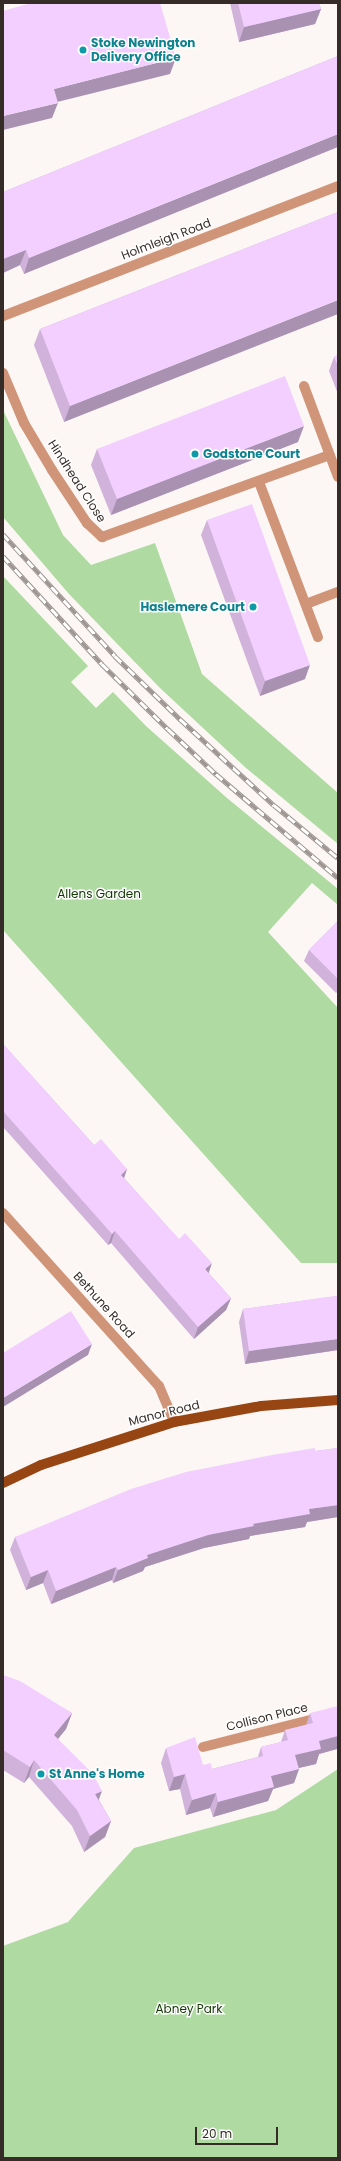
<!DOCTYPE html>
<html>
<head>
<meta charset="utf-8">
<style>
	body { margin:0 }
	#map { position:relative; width:341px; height:2161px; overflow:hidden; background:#fcf7f4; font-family:Poppins,sans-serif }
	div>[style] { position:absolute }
	.green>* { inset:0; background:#afdaa2 }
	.minor>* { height:10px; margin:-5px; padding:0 5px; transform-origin:5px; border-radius:5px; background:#d09578 }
	.major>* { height:10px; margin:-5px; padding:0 5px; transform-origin:5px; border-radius:5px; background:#974513 }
	.rail>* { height:4.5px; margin-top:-2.25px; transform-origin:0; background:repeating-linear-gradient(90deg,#fff 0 9px,#9c9592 0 18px); box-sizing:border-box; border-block:1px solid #9c9592 }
	.wall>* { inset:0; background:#d0b2da }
	.shaded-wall>* { inset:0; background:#a991b2 }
	.building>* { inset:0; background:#f2cffe }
	.dots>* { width:11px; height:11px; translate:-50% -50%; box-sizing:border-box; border:2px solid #fff; border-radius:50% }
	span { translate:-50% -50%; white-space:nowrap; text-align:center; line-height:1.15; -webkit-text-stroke:3px #fff; paint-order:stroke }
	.culture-label { font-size:12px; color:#0d838f; font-weight:700 }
	.left { translate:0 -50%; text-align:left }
	.right { translate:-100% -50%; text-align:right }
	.street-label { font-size:12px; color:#352c27 }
	.park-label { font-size:12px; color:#113802 }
	.frame { position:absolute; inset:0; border:4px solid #352c27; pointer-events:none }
	.scale { position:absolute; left:195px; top:2127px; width:83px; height:18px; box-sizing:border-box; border:2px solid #352c27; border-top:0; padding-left:5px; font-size:12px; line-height:14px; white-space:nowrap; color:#352c27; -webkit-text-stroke:3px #fff; paint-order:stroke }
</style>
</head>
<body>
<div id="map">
	<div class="green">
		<div style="clip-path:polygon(3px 410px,63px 535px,91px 565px,155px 543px,202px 674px,338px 793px,338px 844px,246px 768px,160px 688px,69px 594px,3px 517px)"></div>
		<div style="clip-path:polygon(3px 576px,88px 666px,71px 682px,96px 708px,113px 692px,146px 726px,227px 798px,338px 889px,338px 905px,312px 883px,268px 932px,338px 1008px,338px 1263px,301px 1263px,3px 930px)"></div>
		<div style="clip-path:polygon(338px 1769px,338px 2158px,3px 2158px,3px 1946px,68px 1922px,134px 1848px,276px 1810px)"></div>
	</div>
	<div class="minor">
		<div style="left:3px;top:316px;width:359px;rotate:-21.2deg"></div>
		<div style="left:3px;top:373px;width:54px;rotate:67.2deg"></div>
		<div style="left:24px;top:423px;width:55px;rotate:59.2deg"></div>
		<div style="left:52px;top:470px;width:64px;rotate:56.6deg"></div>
		<div style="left:87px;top:523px;width:21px;rotate:43deg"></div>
		<div style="left:102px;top:537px;width:242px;rotate:-19.8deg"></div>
		<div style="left:304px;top:386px;width:97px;rotate:69.5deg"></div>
		<div style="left:259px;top:482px;width:166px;rotate:69.2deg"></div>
		<div style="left:306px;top:604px;width:34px;rotate:-21deg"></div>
		<div style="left:3px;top:1213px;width:233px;rotate:48deg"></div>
		<div style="left:159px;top:1386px;width:39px;rotate:67deg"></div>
		<div style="left:203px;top:1747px;width:139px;rotate:-14.1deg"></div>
	</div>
	<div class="major">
		<div style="left:3px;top:1483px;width:42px;rotate:-25.3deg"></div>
		<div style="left:41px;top:1465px;width:140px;rotate:-17.9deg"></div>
		<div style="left:174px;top:1422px;width:88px;rotate:-10.4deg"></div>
		<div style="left:261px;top:1406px;width:77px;rotate:-4.5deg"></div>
	</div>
	<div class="rail">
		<div style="left:3px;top:534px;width:166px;rotate:47.4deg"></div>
		<div style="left:115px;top:656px;width:91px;rotate:44.1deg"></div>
		<div style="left:180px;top:719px;width:127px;rotate:42.5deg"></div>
		<div style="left:274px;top:805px;width:83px;rotate:39.6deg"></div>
		<div style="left:3px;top:556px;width:147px;rotate:47.5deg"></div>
		<div style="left:102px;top:664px;width:93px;rotate:44.6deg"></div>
		<div style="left:168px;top:729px;width:66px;rotate:43.2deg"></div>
		<div style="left:216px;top:774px;width:160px;rotate:40.4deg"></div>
	</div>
	<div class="wall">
		<div style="clip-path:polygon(230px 3px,319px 3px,321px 9px,315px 24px,239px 42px)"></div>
		<div style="clip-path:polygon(338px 56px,24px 274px,20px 265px,3px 273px,3px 192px)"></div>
		<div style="clip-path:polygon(338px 212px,64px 422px,34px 345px,40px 329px)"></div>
		<div style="clip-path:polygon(338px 355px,338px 394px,329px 371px,334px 357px)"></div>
		<div style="clip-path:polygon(298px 442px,111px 515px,91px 465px,97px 449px)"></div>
		<div style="clip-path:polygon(207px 520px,305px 679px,260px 696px,201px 535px)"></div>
		<div style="clip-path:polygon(338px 921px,338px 991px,336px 993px,304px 961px,309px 950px)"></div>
		<div style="clip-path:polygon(3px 1044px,94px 1145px,127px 1169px,124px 1178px,231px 1298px,226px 1310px,194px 1339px,111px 1243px,108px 1245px,3px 1127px)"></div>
		<div style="clip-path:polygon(338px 1296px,338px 1350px,245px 1364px,239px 1322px,243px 1309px)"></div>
		<div style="clip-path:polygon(338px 1448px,338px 1517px,307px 1522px,305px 1527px,250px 1536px,249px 1539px,204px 1548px,145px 1567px,143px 1571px,113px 1583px,112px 1580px,51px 1604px,43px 1583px,26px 1590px,10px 1550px,15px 1537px,315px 1451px)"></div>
		<div style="clip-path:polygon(3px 1675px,72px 1713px,66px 1729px,58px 1739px,99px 1800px,111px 1821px,105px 1837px,84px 1852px,72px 1826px,29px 1777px,24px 1783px,3px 1770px)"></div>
		<div style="clip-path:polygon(310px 1713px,337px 1749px,319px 1754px,316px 1764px,299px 1768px,299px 1769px,294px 1783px,273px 1789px,268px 1801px,213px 1817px,210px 1808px,186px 1815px,180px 1789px,169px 1791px,161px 1763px,166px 1748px,212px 1769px,258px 1757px,261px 1747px,281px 1742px,285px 1730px,306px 1725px)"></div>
	</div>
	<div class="shaded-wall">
		<div style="clip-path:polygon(321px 9px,315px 24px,239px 42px,244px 27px)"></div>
		<div style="clip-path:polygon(176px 58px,170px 74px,49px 104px,54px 89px)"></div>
		<div style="clip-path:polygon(58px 103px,52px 118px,3px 130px,3px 116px)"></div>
		<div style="clip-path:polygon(338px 134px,338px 147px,24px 274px,29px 258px)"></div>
		<div style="clip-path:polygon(26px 250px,20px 265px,3px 273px,3px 259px)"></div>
		<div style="clip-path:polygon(338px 300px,338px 314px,64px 422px,70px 406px)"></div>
		<div style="clip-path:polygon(304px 426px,298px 442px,111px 515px,117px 499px)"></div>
		<div style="clip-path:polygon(310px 665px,305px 679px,260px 696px,265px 681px)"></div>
		<div style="clip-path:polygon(127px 1169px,123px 1181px,121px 1175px)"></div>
		<div style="clip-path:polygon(115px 1231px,111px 1243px,108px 1245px,112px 1234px)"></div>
		<div style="clip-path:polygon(212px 1263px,208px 1275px,205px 1269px)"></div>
		<div style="clip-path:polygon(231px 1298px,226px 1310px,194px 1339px,198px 1327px)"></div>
		<div style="clip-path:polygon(338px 1339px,338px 1350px,245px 1364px,249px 1351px)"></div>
		<div style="clip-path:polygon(92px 1344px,88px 1355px,3px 1407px,3px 1398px)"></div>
		<div style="clip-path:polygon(338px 1505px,338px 1517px,307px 1522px,305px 1527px,250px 1536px,249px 1539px,204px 1548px,145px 1567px,143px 1571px,113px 1583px,118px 1570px,147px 1555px,208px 1535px,309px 1509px)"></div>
		<div style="clip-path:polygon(116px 1567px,112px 1580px,51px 1604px,56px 1591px)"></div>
		<div style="clip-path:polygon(48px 1570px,43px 1583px,26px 1590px,31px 1577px)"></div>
		<div style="clip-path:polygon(72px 1713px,66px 1729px,48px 1751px,54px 1735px)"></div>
		<div style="clip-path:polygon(338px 1730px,338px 1746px,337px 1749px,319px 1754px,316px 1764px,290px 1770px,295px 1755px)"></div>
		<div style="clip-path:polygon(34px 1760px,29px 1777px,24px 1783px,30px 1767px)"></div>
		<div style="clip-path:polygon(299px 1769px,294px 1783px,273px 1789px,268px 1801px,213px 1817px,218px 1802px,271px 1776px)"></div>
		<div style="clip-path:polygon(185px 1774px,180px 1789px,169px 1791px,174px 1777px)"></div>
		<div style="clip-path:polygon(102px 1791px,96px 1807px,95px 1794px)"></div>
		<div style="clip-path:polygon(216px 1793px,210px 1808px,186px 1815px,192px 1800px)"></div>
		<div style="clip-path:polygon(111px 1821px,105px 1837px,84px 1852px,90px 1836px)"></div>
	</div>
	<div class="building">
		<div style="clip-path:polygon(31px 3px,160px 3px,176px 58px,54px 89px,58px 103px,3px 116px,3px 11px)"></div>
		<div style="clip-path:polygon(238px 3px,319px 3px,321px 9px,244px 27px)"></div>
		<div style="clip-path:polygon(338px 56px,338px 134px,29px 258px,26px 250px,3px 259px,3px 192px)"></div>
		<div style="clip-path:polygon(338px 212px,338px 300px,70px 406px,40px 329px)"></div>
		<div style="clip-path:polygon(338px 355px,338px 366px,334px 357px)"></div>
		<div style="clip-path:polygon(285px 376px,304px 426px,117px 499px,97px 449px)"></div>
		<div style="clip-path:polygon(252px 504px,310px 665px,265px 681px,207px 520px)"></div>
		<div style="clip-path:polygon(338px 921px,338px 979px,309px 950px)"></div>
		<div style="clip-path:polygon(3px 1044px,94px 1145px,101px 1139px,127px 1169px,121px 1175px,179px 1239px,185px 1233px,212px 1263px,205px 1269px,231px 1298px,198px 1327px,115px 1231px,112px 1234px,3px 1111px)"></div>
		<div style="clip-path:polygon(338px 1296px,338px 1339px,249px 1351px,243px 1309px,327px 1297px)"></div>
		<div style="clip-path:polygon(71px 1311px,92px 1344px,3px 1398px,3px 1353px)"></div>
		<div style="clip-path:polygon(315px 1448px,315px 1451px,338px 1448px,338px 1505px,309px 1509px,310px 1514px,253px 1524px,254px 1526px,208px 1535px,147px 1555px,148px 1558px,118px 1570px,116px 1567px,56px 1591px,48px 1570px,31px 1577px,15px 1537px,131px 1489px,186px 1472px,272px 1455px)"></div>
		<div style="clip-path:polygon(3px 1675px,20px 1681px,72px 1713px,54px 1735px,93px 1774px,102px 1791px,95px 1794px,111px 1821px,90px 1836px,77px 1810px,34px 1760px,30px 1767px,3px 1750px)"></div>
		<div style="clip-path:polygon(338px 1706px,338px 1736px,319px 1741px,321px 1749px,295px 1755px,299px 1769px,271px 1776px,274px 1787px,218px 1802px,216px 1793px,192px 1800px,185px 1774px,174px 1777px,166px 1748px,195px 1737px,203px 1765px,211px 1763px,212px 1769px,263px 1756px,261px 1747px,288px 1740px,285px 1730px,313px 1723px,310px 1713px)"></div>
	</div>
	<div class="dots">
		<div style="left:83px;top:50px;background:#0f9aa8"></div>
		<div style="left:195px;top:454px;background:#0f9aa8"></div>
		<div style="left:253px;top:607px;background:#0f9aa8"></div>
		<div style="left:41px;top:1774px;background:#0f9aa8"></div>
	</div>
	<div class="culture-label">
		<span class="left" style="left:91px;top:50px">Stoke Newington<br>Delivery Office</span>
		<span class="left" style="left:203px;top:454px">Godstone Court</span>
		<span class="right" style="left:245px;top:607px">Haslemere Court</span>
		<span class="left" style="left:49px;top:1774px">St Anne's Home</span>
	</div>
	<div class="street-label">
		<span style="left:166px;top:239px;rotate:-21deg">Holmleigh Road</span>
		<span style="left:77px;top:481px;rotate:57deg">Hindhead Close</span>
		<span style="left:104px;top:1305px;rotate:48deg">Bethune Road</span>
		<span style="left:164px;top:1413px;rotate:-14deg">Manor Road</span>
		<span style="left:267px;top:1717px;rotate:-14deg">Collison Place</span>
	</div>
	<div class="park-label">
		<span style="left:99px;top:894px">Allens Garden</span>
		<span style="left:189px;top:2009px">Abney Park</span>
	</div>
	<div class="frame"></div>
	<div class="scale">20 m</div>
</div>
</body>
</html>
